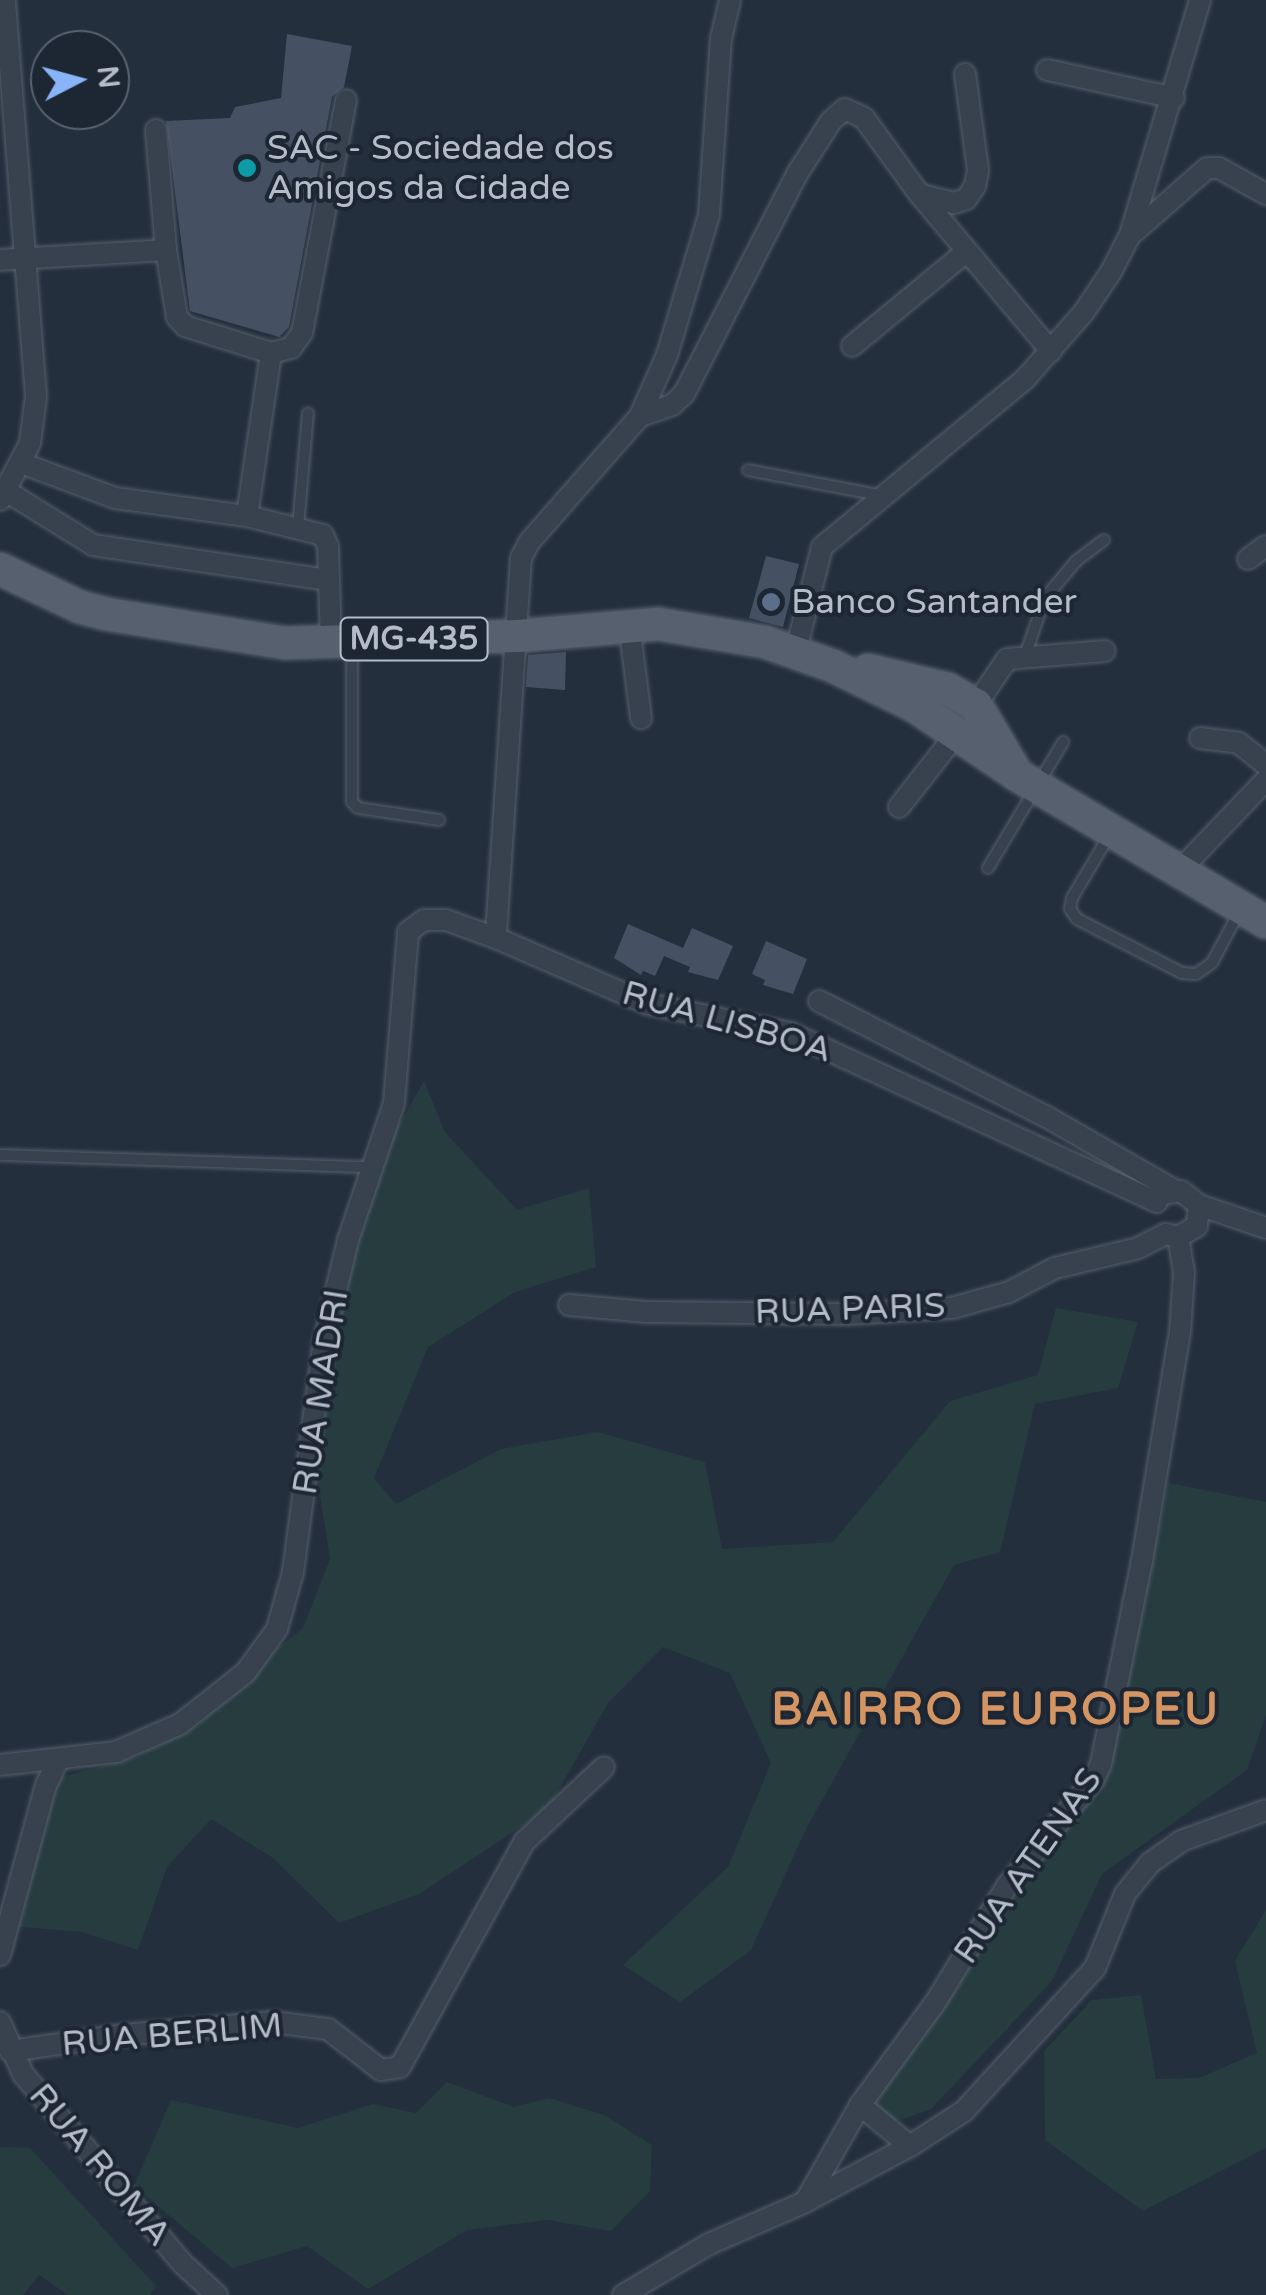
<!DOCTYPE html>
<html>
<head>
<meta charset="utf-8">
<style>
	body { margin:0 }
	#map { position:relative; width:1266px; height:2295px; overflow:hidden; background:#242f3e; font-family:"Varela Round",sans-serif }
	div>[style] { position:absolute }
	.green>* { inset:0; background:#263c3f }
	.building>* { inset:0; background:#455162 }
	.roads { filter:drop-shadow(0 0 2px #565f6c) drop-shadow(0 0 2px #565f6c) }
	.lane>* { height:10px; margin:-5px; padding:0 5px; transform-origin:5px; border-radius:5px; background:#38414e }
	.street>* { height:20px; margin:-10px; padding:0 10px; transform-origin:10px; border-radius:10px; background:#38414e }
	.primary>* { height:32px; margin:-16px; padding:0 16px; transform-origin:16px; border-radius:16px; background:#56606e }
	.dots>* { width:28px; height:28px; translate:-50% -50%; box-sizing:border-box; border:5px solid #1d2633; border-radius:50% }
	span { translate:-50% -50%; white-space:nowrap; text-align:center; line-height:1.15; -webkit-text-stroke:8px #1d2633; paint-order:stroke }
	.shield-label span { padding:2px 8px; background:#1d2633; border:2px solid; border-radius:8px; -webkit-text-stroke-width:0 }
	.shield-label { font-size:32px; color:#b4bcc9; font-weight:700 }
	.poi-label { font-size:35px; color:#b4bcc9 }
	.left { translate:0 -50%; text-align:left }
	.street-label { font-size:35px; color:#b4bcc9 }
	.district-label { font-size:45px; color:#d59563; font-weight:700; letter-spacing:2.5px }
	.north { position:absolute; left:30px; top:30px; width:100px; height:100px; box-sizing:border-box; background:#1d2633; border:2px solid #59626f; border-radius:50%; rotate:84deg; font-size:28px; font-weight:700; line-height:40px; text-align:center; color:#b4bcc9 }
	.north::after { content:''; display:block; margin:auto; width:35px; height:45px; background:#8ab4f8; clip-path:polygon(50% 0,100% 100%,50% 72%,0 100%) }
</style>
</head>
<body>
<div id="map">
	<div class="green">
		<div style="clip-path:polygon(424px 1081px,445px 1132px,517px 1210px,589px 1188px,596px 1267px,515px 1292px,428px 1347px,374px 1478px,396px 1504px,501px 1449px,597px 1432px,705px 1462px,722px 1549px,833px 1542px,950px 1401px,1038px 1375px,1056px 1308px,1138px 1322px,1118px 1388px,1035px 1404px,1000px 1552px,954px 1565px,807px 1827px,751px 1950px,680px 2002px,623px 1965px,728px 1867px,771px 1763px,730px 1673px,663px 1647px,608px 1703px,548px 1809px,419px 1894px,339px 1923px,273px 1858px,211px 1819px,167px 1867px,138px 1950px,82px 1932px,9px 1926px,42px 1782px,138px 1757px,303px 1628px,330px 1559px,318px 1482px,334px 1325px,388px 1144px)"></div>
		<div style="clip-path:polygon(1168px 1483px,1266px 1502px,1266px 1715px,1247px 1770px,1102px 1874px,1052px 1981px,931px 2109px,895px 2122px,874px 2114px,879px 2080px,1113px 1749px)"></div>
		<div style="clip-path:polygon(1266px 1910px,1266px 2148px,1143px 2211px,1045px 2140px,1044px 2051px,1092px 2000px,1141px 1995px,1156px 2079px,1199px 2078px,1257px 2053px,1235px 1961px)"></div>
		<div style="clip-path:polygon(447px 2082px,514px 2107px,549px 2098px,604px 2115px,652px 2145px,650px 2191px,611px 2231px,548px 2220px,467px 2230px,368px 2289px,307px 2246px,232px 2268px,134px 2186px,171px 2100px,298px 2128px,373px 2104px,416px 2113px)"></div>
		<div style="clip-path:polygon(0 2147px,30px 2148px,156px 2286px,150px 2295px,68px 2295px,39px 2275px,23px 2295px,0 2295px)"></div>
	</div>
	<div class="building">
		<div style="clip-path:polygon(287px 34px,352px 46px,344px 87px,332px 97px,289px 327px,279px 337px,190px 311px,166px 121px,230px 118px,235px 107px,281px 98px)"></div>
		<div style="clip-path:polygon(766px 556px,799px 564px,783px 627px,749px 618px)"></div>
		<div style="clip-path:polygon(566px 652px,565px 690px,526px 687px,528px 655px)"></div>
		<div style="clip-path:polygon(628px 924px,683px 948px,692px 928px,733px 946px,718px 980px,688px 972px,690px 967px,664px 956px,655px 976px,643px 971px,641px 975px,614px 958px)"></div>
		<div style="clip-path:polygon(766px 941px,807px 959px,793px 994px,763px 985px,765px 980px,752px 974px)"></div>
	</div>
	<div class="roads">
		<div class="lane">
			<div style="left:748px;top:470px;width:138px;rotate:10.8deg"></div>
			<div style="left:298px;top:527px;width:114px;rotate:-85deg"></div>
			<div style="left:352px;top:644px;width:158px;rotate:90deg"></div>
			<div style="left:352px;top:802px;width:8px;rotate:45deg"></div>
			<div style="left:358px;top:808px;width:82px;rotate:8.4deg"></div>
			<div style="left:1025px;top:656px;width:61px;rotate:-71deg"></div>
			<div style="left:1045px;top:598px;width:48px;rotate:-50deg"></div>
			<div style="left:1076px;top:561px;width:35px;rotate:-37deg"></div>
			<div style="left:1110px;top:834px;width:74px;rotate:120.7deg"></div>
			<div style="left:1072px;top:898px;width:11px;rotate:100deg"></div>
			<div style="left:1070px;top:909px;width:12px;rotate:55deg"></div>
			<div style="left:1077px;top:919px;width:118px;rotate:27.2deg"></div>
			<div style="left:1182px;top:973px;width:14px;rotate:4deg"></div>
			<div style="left:1196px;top:974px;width:19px;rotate:-35deg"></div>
			<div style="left:1212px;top:963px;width:58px;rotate:-62.1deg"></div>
			<div style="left:988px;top:868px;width:147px;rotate:-59.2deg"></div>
			<div style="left:0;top:1155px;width:371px;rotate:1.9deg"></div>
		</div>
		<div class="street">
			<div style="left:730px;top:0;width:39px;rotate:103deg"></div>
			<div style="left:721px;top:38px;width:177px;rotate:93.9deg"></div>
			<div style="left:709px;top:215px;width:146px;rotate:106.7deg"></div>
			<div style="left:667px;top:355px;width:67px;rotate:113.9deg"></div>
			<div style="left:640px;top:416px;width:167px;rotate:131.3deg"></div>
			<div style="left:530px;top:541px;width:19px;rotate:118deg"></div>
			<div style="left:521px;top:558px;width:381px;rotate:93.8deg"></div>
			<div style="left:496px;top:938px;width:166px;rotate:23.5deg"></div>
			<div style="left:648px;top:1004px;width:146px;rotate:11.5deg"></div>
			<div style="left:791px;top:1033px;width:403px;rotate:24.8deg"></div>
			<div style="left:1047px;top:70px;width:130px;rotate:12.4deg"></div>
			<div style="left:156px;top:130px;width:120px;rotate:85.2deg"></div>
			<div style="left:166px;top:250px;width:68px;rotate:80.7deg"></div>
			<div style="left:177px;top:317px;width:12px;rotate:48deg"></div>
			<div style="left:185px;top:326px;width:90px;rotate:17.4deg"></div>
			<div style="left:271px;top:353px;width:165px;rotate:98.4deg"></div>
			<div style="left:922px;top:195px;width:33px;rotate:14deg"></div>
			<div style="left:954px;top:203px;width:13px;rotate:-18deg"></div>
			<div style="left:966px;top:199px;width:16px;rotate:-55deg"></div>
			<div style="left:975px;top:186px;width:16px;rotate:-79deg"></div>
			<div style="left:978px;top:170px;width:97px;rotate:-97.7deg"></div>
			<div style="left:1134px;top:232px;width:97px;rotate:-41.2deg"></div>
			<div style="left:1207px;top:168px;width:12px"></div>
			<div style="left:1219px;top:168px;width:54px;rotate:29deg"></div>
			<div style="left:0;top:260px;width:166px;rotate:-3.4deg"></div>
			<div style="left:852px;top:346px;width:148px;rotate:-39.5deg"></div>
			<div style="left:271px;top:353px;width:21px;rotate:-14deg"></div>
			<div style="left:291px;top:348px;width:19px;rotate:-54deg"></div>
			<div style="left:302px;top:333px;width:237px;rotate:-79.3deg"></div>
			<div style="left:640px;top:416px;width:34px;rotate:-19deg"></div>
			<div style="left:672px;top:405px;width:16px;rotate:-43deg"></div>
			<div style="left:684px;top:394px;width:247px;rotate:-62.8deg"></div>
			<div style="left:797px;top:174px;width:63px;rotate:-57.3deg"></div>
			<div style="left:831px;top:121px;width:18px;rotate:-41deg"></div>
			<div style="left:845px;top:109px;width:21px;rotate:25deg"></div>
			<div style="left:864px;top:118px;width:95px;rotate:54deg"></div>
			<div style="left:920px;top:195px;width:204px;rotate:50deg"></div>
			<div style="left:21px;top:463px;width:100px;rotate:20.4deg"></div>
			<div style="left:115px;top:498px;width:133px;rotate:7.8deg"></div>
			<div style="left:247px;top:516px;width:78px;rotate:14deg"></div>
			<div style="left:323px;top:535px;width:13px;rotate:67deg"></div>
			<div style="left:328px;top:547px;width:93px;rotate:88.2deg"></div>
			<div style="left:6px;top:491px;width:102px;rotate:31.8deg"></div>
			<div style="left:93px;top:545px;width:238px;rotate:8.5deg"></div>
			<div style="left:0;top:500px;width:64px;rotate:-62.2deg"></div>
			<div style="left:30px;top:443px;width:47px;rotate:-82.7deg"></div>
			<div style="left:36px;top:396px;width:397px;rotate:-94.5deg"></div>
			<div style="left:1248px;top:559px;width:22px;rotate:-36deg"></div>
			<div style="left:629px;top:624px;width:95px;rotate:82.7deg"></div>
			<div style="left:795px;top:654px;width:110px;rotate:-75.8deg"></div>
			<div style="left:822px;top:547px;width:264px;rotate:-39.6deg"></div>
			<div style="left:1025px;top:379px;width:89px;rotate:-48.6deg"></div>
			<div style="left:1084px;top:312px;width:48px;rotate:-56deg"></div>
			<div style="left:1111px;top:272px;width:42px;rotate:-62.8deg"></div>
			<div style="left:1130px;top:235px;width:245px;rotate:-73.4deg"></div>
			<div style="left:976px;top:705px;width:55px;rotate:-56deg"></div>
			<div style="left:1007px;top:659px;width:98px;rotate:-4.7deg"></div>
			<div style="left:1200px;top:738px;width:39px;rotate:7deg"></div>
			<div style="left:1239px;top:743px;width:35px;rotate:39deg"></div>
			<div style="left:899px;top:807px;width:94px;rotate:-51.9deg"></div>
			<div style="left:1180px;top:870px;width:124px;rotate:-46.3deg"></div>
			<div style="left:819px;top:1001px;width:256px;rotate:27deg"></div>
			<div style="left:1047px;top:1117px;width:146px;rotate:29.9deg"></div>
			<div style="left:1165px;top:1194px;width:16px;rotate:-11deg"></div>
			<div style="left:1181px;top:1191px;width:23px;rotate:38deg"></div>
			<div style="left:1199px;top:1205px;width:71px;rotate:18.9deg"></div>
			<div style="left:1178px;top:1237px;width:22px;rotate:-30deg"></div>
			<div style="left:1197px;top:1226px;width:21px;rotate:-85deg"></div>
			<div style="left:569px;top:1305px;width:78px;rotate:5.1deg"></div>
			<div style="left:647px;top:1312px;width:200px;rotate:0.6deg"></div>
			<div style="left:847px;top:1314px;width:105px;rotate:-3.3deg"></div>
			<div style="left:952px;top:1308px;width:59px;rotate:-15.7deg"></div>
			<div style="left:1009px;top:1292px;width:52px;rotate:-27.6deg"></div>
			<div style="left:1055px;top:1268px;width:85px;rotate:-13.5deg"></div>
			<div style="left:1138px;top:1248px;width:31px;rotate:-27deg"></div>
			<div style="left:1166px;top:1234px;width:12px;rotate:14deg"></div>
			<div style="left:0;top:1765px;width:117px;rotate:-6.4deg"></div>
			<div style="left:116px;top:1752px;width:70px;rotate:-23.6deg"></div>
			<div style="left:180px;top:1724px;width:84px;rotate:-38.2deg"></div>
			<div style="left:246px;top:1672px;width:53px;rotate:-54.2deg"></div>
			<div style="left:277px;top:1629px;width:59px;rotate:-74.3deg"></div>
			<div style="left:293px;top:1572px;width:233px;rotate:-82.4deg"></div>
			<div style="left:324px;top:1341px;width:104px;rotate:-76.6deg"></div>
			<div style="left:348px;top:1240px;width:145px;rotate:-71.4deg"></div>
			<div style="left:394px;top:1103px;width:172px;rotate:-85.3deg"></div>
			<div style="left:408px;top:932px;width:20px;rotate:-37deg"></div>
			<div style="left:424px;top:920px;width:22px"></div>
			<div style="left:446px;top:920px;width:53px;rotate:19.8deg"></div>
			<div style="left:0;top:1955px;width:176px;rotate:-74.9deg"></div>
			<div style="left:46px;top:1785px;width:25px;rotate:-64deg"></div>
			<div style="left:0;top:2022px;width:57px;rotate:66.1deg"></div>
			<div style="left:23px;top:2074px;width:248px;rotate:49.9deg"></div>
			<div style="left:183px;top:2264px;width:46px;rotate:42.4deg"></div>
			<div style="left:10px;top:2051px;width:114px;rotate:-8.1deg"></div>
			<div style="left:123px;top:2035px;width:151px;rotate:-5deg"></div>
			<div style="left:273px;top:2022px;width:55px;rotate:7.3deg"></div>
			<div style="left:328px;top:2029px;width:67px;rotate:37.7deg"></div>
			<div style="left:381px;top:2070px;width:19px;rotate:-9deg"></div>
			<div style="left:400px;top:2067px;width:258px;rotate:-61.1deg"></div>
			<div style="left:525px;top:1841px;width:108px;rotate:-43.1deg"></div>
			<div style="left:860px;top:2105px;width:65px;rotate:39.4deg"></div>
			<div style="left:805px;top:2202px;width:112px;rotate:-60.4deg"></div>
			<div style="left:860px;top:2105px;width:127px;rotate:-53.7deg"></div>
			<div style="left:935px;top:2003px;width:137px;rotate:-58.4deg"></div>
			<div style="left:1007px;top:1886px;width:138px;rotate:-50.9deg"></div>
			<div style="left:1094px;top:1779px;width:17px;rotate:-65deg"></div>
			<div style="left:1101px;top:1764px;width:207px;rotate:-78.6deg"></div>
			<div style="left:1142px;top:1561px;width:232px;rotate:-80.6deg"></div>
			<div style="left:1180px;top:1332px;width:59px;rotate:-86.1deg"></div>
			<div style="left:1184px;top:1273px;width:36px;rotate:-99deg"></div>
			<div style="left:623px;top:2295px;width:100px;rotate:-30.7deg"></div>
			<div style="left:709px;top:2244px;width:105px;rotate:-23.6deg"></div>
			<div style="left:805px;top:2202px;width:119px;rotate:-28.1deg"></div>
			<div style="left:910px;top:2146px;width:64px;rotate:-32.9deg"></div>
			<div style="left:964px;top:2111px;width:194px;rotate:-47.5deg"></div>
			<div style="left:1095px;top:1968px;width:80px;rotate:-67.9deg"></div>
			<div style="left:1125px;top:1894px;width:40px;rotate:-51deg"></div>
			<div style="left:1150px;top:1863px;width:38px;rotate:-35deg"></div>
			<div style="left:1181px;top:1841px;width:90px;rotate:-20deg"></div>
		</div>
		<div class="primary">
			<div style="left:0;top:569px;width:89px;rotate:25.4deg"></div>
			<div style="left:80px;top:607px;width:27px;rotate:15deg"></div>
			<div style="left:106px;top:614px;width:181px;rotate:9.2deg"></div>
			<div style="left:285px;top:643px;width:233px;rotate:-1.7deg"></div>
			<div style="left:518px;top:636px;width:141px;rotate:-4.9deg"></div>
			<div style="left:658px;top:624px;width:109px;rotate:9.5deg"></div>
			<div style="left:765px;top:642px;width:72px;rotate:19.4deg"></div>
			<div style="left:833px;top:666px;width:89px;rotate:26deg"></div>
			<div style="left:913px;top:705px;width:125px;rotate:33.9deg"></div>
			<div style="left:1017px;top:775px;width:289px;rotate:30.6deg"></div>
			<div style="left:868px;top:670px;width:82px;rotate:13.4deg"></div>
			<div style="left:948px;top:689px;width:32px;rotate:30deg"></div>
			<div style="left:976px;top:705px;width:77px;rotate:59.4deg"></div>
		</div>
	</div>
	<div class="dots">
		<div style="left:247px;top:168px;background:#0f9aa8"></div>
		<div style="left:771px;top:602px;background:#5c6f8a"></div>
	</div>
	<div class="shield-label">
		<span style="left:414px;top:639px">MG-435</span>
	</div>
	<div class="poi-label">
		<span class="left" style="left:267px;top:168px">SAC - Sociedade dos<br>Amigos da Cidade</span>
		<span class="left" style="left:791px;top:602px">Banco Santander</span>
	</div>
	<div class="street-label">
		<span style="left:727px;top:1022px;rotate:16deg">RUA LISBOA</span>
		<span style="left:850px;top:1309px;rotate:-2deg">RUA PARIS</span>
		<span style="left:321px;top:1392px;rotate:-81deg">RUA MADRI</span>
		<span style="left:1028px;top:1866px;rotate:-55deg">RUA ATENAS</span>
		<span style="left:172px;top:2035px;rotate:-5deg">RUA BERLIM</span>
		<span style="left:100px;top:2165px;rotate:50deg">RUA ROMA</span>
	</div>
	<div class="district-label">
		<span style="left:996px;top:1711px">BAIRRO EUROPEU</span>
	</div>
	<div class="north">N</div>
</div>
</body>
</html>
